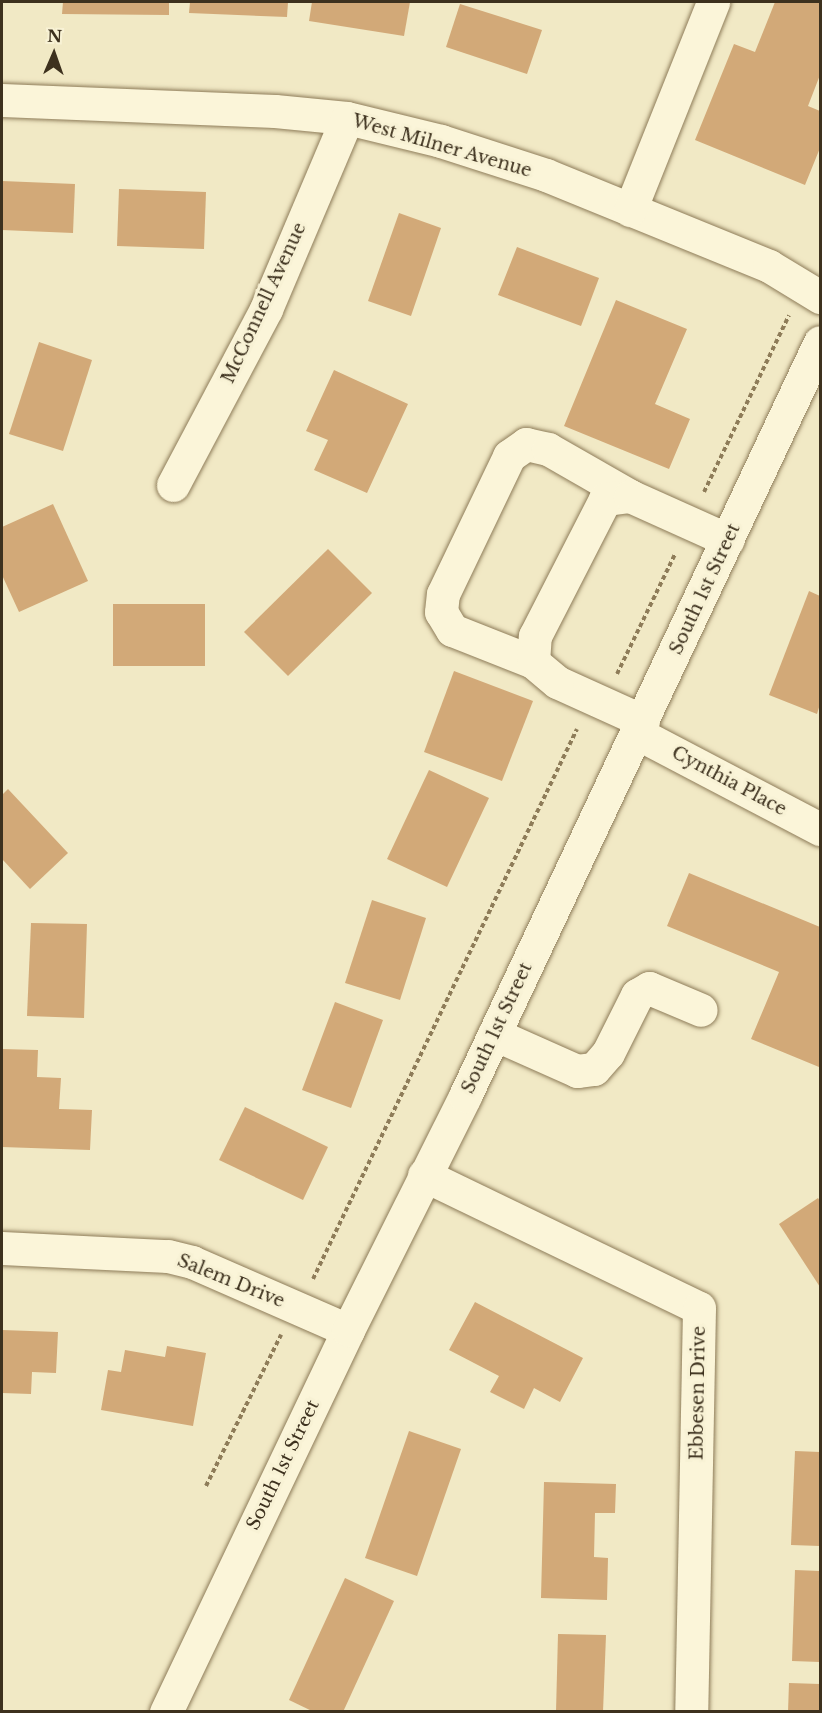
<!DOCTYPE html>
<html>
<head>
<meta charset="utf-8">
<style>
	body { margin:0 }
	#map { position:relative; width:822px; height:1713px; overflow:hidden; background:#f1e9c5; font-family:"Libre Baskerville",serif }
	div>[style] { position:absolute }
	.building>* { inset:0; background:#d2a978 }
	.path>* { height:4px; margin-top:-2px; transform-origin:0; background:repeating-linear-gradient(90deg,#8e7c59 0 4.5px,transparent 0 7.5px) }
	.roads { filter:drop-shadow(0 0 2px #8e7c59) drop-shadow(0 0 2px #8e7c59) }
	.minor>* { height:33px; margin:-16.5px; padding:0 16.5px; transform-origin:16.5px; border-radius:16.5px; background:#fbf5d9 }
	span { translate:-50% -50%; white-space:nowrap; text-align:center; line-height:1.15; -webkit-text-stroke:6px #f8f2d5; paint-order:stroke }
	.street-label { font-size:18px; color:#3d311e }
	.frame { position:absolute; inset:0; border:3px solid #3d311e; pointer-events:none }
	.north { position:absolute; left:24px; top:24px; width:60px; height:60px; -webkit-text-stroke:4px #f8f2d5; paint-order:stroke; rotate:2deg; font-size:16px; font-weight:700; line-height:24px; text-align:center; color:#3d311e }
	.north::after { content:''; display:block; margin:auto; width:21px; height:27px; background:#3d311e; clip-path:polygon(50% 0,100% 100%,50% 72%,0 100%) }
</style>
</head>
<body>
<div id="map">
	<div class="building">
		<div style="clip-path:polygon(63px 2px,169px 2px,169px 15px,62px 14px)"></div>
		<div style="clip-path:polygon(190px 2px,288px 2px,287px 17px,189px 13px)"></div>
		<div style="clip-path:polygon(312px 2px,410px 2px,404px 36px,309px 21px)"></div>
		<div style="clip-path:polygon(775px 2px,820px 2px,820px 75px,808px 106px,820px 111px,820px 148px,805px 185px,695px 140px,734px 44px,755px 52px)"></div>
		<div style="clip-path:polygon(460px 4px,542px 30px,527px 74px,446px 47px)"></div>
		<div style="clip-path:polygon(2px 181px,75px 184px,73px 233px,2px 230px)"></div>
		<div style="clip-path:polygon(119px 189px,206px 192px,204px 249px,117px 246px)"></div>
		<div style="clip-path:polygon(399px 213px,441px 228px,411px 316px,368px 301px)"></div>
		<div style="clip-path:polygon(517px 247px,599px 278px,581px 326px,498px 295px)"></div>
		<div style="clip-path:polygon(616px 300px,687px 329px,655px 404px,690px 419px,669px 469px,564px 426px)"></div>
		<div style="clip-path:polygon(39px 342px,92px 360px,63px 451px,9px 434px)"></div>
		<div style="clip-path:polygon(334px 370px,408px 404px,367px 493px,314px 470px,328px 440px,306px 431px)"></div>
		<div style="clip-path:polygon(53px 504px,88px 581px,19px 612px,2px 575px,2px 527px)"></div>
		<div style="clip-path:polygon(328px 549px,372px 593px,288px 676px,244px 632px)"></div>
		<div style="clip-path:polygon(809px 591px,820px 596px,820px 704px,817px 714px,769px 695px)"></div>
		<div style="clip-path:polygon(113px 604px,205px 604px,205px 666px,113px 666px)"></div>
		<div style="clip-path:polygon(454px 671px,533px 701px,502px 781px,424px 752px)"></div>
		<div style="clip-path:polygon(429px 770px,489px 798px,447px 887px,387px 859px)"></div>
		<div style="clip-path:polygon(8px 789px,68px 853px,30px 889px,2px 859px,2px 795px)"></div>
		<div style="clip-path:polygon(689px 873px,820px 927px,819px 1067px,751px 1039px,779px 972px,667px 926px)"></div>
		<div style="clip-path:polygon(372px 900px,426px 918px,400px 1000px,345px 983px)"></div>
		<div style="clip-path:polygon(31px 923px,87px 924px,84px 1018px,27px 1016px)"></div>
		<div style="clip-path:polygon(335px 1002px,383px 1020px,351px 1108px,302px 1090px)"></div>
		<div style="clip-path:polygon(2px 1049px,38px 1050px,37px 1077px,61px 1078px,59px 1109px,92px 1110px,90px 1150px,2px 1147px)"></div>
		<div style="clip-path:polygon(245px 1107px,328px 1147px,303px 1200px,219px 1160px)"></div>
		<div style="clip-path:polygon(818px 1198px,820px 1201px,820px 1287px,779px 1224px)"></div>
		<div style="clip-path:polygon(475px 1302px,583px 1358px,560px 1402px,534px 1388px,524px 1409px,490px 1392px,499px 1376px,449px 1350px)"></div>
		<div style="clip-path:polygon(2px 1330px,58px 1332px,56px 1373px,32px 1372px,31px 1394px,2px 1393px)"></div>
		<div style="clip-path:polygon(167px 1346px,206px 1353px,193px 1426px,101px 1410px,108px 1370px,121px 1372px,125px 1350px,165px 1357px)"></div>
		<div style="clip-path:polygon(409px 1431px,461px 1449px,417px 1576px,365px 1558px)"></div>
		<div style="clip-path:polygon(795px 1451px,820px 1452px,820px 1546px,791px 1545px)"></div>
		<div style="clip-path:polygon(544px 1482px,616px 1484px,615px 1513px,595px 1513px,594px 1557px,608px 1558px,607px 1600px,541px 1598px)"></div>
		<div style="clip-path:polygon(795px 1570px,820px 1571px,820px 1662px,792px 1661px)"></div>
		<div style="clip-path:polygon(345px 1578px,394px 1601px,343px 1712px,314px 1712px,289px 1700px)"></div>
		<div style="clip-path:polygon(558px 1634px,606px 1635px,603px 1712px,556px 1712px)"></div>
		<div style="clip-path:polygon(789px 1683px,820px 1684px,820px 1712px,788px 1712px)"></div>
	</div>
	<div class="path">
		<div style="left:704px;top:492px;width:196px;rotate:-64.3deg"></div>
		<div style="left:617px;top:674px;width:133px;rotate:-64.2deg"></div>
		<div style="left:313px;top:1279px;width:610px;rotate:-64.36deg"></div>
		<div style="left:206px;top:1486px;width:169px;rotate:-63.6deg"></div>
	</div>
	<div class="roads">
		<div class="minor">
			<div style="left:2px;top:100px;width:273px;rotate:2.3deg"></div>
			<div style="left:275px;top:111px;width:72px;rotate:5.6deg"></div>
			<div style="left:347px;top:118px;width:97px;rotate:13.7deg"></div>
			<div style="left:441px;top:141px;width:110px;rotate:17.9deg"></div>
			<div style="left:546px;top:175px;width:241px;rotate:22.2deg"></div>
			<div style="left:769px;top:266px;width:60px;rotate:31.3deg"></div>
			<div style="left:630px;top:210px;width:224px;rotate:-68.2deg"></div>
			<div style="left:173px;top:485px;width:199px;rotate:-62.1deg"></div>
			<div style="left:266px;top:309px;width:207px;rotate:-67deg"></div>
			<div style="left:533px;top:662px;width:87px;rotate:-158.4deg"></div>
			<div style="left:452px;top:630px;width:21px;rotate:-121deg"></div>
			<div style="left:441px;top:612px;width:18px;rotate:-84deg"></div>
			<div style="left:443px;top:594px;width:153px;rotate:-64.4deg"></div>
			<div style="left:509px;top:456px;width:21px;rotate:-35deg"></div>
			<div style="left:526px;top:444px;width:23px;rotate:13deg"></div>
			<div style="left:548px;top:449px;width:95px;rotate:29.8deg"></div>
			<div style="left:643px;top:721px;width:94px;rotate:-155.6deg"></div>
			<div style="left:557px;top:682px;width:31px;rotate:-140deg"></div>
			<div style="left:533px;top:662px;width:26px;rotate:-86deg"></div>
			<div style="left:535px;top:636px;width:154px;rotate:-62.9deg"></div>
			<div style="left:605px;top:499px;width:25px;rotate:-7deg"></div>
			<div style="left:630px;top:496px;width:107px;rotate:24.2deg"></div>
			<div style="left:637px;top:733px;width:207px;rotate:27.7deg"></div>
			<div style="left:494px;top:1034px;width:91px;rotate:24deg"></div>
			<div style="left:577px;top:1071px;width:17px;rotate:-7deg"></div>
			<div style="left:594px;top:1069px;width:21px;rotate:-49deg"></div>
			<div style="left:608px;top:1053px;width:65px;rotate:-63.4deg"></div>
			<div style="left:637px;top:995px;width:14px;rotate:-30deg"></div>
			<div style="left:649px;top:988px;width:56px;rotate:22.9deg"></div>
			<div style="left:424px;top:1175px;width:305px;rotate:25.8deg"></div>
			<div style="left:699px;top:1308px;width:404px;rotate:91.1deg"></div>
			<div style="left:2px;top:1248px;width:166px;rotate:2.8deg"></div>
			<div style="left:168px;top:1256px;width:25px;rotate:14deg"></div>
			<div style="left:192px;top:1262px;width:170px;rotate:23.6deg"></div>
			<div style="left:166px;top:1712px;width:423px;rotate:-64.5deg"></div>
			<div style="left:348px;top:1330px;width:262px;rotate:-63.4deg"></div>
			<div style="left:465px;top:1096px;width:833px;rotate:-64.79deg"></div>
		</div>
	</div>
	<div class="street-label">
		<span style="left:442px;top:146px;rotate:16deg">West Milner Avenue</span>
		<span style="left:264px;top:303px;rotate:-65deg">McConnell Avenue</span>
		<span style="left:705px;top:589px;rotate:-65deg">South 1st Street</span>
		<span style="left:729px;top:781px;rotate:28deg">Cynthia Place</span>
		<span style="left:497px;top:1028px;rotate:-65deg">South 1st Street</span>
		<span style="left:231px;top:1281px;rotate:22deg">Salem Drive</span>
		<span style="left:698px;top:1393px;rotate:-89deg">Ebbesen Drive</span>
		<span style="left:283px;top:1465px;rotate:-64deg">South 1st Street</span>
	</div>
	<div class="frame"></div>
	<div class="north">N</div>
</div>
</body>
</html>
